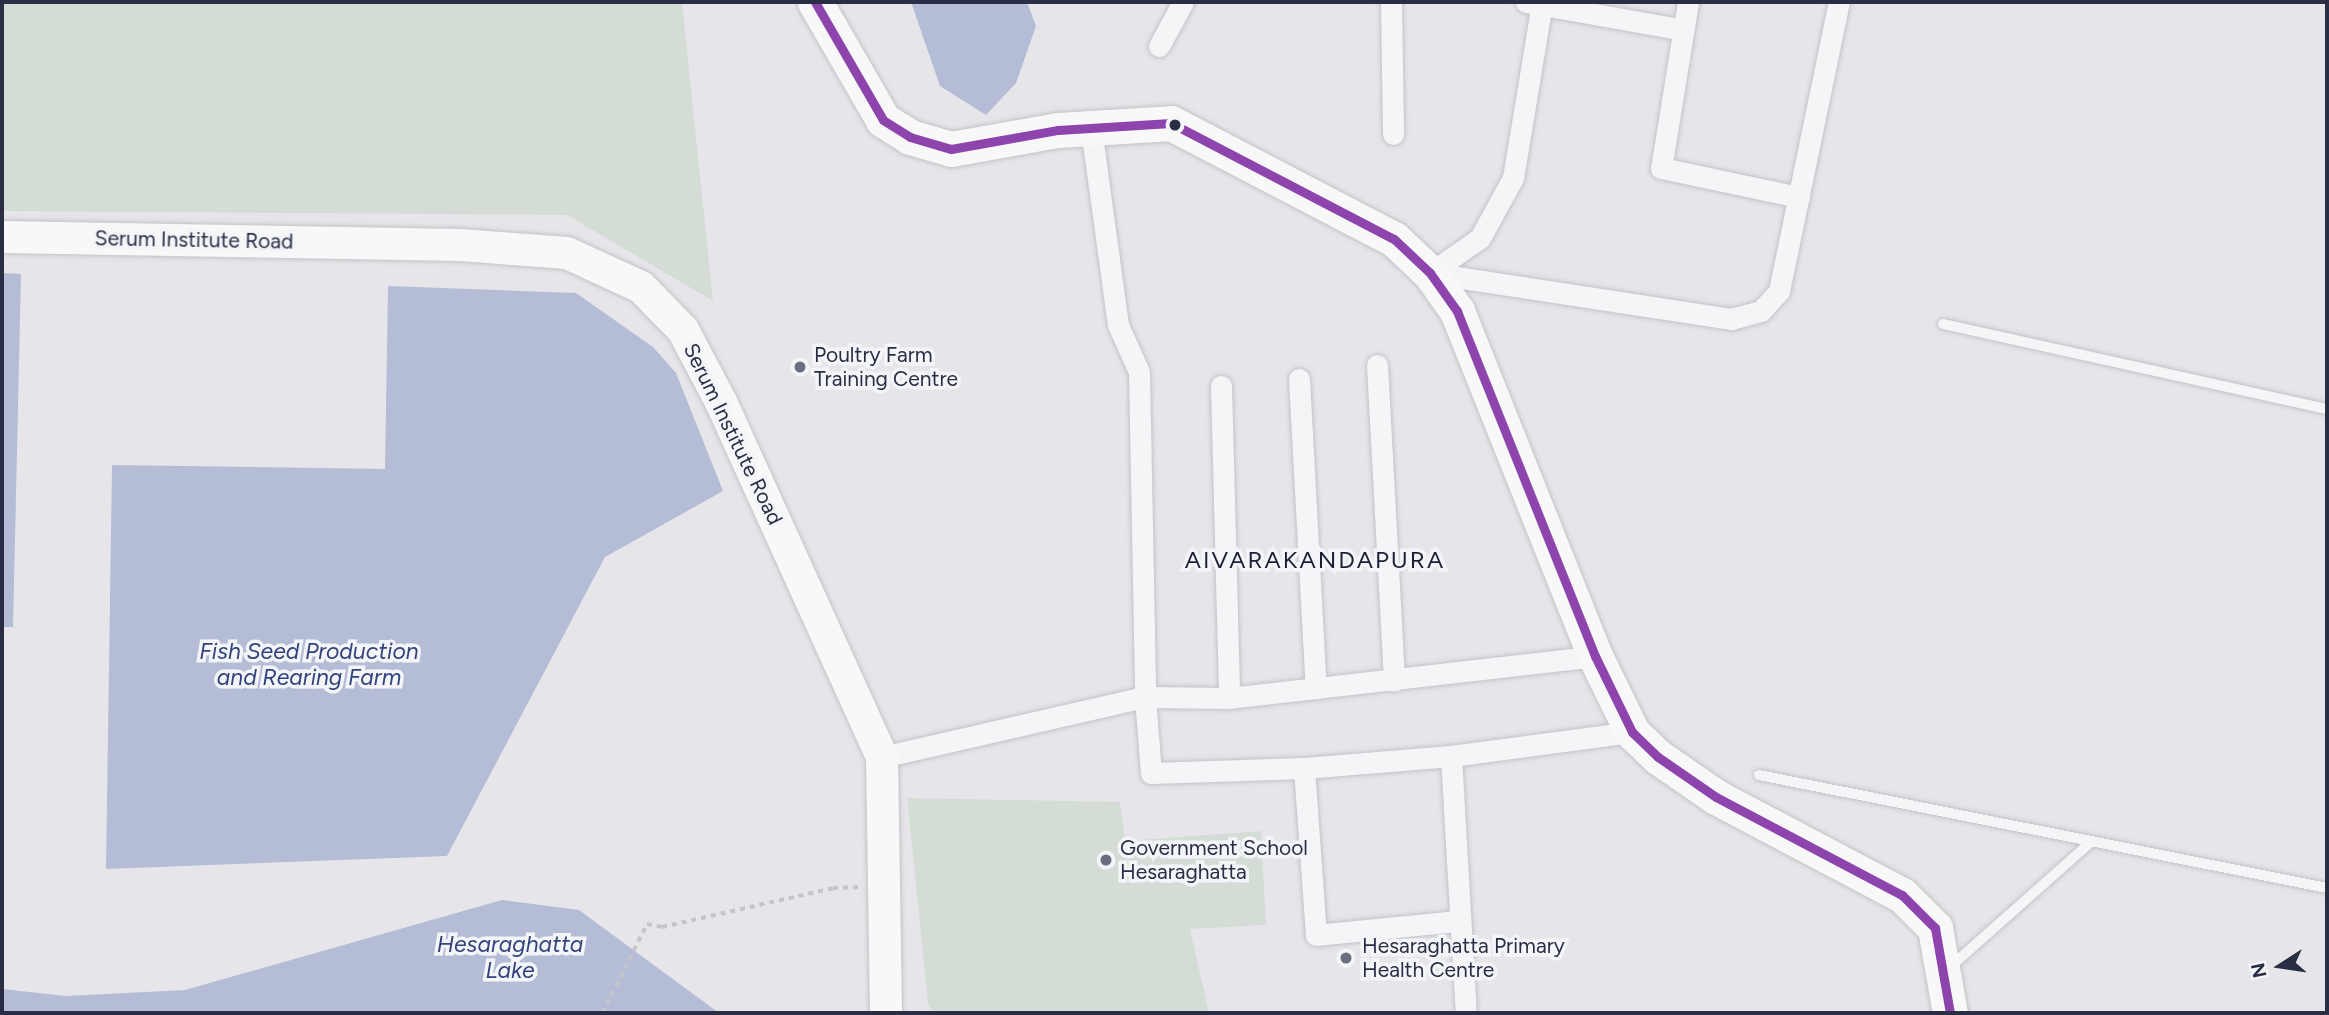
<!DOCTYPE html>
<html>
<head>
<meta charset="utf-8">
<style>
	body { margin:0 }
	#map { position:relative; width:2329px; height:1015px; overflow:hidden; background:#e6e6ea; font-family:Figtree,sans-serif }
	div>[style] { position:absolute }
	.green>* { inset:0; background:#d4ddd5 }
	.water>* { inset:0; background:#b4bcd6 }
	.path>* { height:3.5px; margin-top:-1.75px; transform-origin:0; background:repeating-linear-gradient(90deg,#c4c5ca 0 5px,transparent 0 10px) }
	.roads { filter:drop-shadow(0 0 2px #c3c3c8) drop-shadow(0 0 2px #c3c3c8) }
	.lane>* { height:10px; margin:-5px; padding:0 5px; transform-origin:5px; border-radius:5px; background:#f5f5f7 }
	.street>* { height:21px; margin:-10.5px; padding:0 10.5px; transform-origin:10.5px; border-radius:10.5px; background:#f5f5f7 }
	.secondary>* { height:32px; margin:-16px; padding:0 16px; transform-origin:16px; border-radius:16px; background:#f8f8f8 }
	.primary>* { height:35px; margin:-17.5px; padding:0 17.5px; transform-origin:17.5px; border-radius:17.5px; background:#f8f8f8 }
	.bus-1>* { height:9px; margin:-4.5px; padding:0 4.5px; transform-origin:4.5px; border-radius:4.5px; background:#8e44ad }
	.dots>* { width:19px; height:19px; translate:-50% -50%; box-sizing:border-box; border:4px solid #f4f5f9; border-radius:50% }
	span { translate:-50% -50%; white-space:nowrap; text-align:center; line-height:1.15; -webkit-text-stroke:7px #f4f5f9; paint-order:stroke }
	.street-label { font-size:21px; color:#2a2e45 }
	.poi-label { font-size:21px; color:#2a2e45 }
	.left { translate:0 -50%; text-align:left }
	.water-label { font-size:23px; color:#32437b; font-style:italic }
	.quarter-label { font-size:24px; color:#1c1f36; letter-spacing:2px }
	.frame { position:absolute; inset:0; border:4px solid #2a2e45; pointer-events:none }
	.north { position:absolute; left:2245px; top:931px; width:70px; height:70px; -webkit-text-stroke:5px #f4f5f9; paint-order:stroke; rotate:258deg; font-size:19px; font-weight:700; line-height:28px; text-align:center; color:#2a2e45 }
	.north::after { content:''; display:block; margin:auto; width:24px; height:32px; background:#2a2e45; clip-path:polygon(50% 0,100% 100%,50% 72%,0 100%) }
</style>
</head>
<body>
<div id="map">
	<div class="green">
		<div style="clip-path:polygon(2px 2px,682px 2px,713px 301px,567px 215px,2px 211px)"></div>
		<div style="clip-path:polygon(907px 798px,1120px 802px,1125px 841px,1261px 831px,1266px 925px,1190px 929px,1209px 1013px,934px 1013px,928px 1004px)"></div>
	</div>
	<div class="water">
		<div style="clip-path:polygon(911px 2px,1027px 2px,1036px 26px,1016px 83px,986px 115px,940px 86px)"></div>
		<div style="clip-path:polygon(2px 273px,21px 274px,13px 627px,2px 627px)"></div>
		<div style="clip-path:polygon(388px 286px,576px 293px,653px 347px,676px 373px,723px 491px,605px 557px,447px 856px,106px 869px,112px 465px,385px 469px)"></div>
		<div style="clip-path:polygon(502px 900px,579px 910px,719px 1013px,2px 1013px,2px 989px,66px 996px,185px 990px)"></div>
	</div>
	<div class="path">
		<div style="left:602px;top:1013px;width:100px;rotate:-63.2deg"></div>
		<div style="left:647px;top:924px;width:15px;rotate:11deg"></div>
		<div style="left:662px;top:927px;width:175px;rotate:-12.8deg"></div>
		<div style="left:833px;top:888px;width:29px;rotate:-2deg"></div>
	</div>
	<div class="roads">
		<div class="lane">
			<div style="left:1943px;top:324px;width:393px;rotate:12.5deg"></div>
			<div style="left:1759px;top:775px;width:579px;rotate:11.25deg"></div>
			<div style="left:1949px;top:968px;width:191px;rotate:-41.6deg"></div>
		</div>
		<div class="street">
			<div style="left:1391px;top:2px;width:132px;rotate:89.1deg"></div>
			<div style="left:1526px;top:2px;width:160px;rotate:10deg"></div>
			<div style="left:1688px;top:2px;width:168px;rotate:99.2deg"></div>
			<div style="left:1661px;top:168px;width:141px;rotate:11.9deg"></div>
			<div style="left:1159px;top:46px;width:50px;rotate:-61.4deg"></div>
			<div style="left:1091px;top:128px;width:199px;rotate:82.2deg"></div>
			<div style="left:1118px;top:325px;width:51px;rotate:65.9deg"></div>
			<div style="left:1139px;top:372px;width:325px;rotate:88.9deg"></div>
			<div style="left:1145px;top:697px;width:76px;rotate:85.5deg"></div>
			<div style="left:1151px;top:773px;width:153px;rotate:-1.9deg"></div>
			<div style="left:1304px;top:768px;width:147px;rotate:-4.7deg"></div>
			<div style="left:1451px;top:756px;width:183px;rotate:-7.6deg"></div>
			<div style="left:1430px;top:273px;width:304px;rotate:8.7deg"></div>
			<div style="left:1731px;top:319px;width:31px;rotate:-15deg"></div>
			<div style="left:1761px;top:311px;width:27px;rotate:-48deg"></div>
			<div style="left:1779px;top:291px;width:295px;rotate:-78.3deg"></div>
			<div style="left:1430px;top:273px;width:61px;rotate:-35deg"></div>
			<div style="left:1480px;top:238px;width:68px;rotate:-61.2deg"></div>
			<div style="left:1513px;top:178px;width:178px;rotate:-80.6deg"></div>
			<div style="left:1377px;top:365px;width:316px;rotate:86.9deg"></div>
			<div style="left:1299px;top:379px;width:310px;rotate:86.9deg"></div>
			<div style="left:1221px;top:386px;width:312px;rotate:88.5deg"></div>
			<div style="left:1451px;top:756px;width:257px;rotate:86.7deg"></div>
			<div style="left:882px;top:757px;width:270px;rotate:-12.9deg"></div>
			<div style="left:1145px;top:697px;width:84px;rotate:0.7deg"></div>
			<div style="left:1229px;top:698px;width:368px;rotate:-6.5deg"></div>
			<div style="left:1304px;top:768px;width:167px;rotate:85.9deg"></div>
			<div style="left:1316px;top:935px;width:142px;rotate:-5.7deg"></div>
		</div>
		<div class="secondary">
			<div style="left:2px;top:237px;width:458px;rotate:1deg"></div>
			<div style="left:460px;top:245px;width:107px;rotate:4.3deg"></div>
			<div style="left:567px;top:253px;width:81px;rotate:24.7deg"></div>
			<div style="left:641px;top:287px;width:60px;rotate:45.7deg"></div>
			<div style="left:683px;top:330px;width:81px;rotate:62.2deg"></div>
			<div style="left:721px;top:402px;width:390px;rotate:65.6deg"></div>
			<div style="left:882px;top:757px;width:256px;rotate:89.1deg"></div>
		</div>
		<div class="primary">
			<div style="left:815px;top:2px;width:136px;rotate:60deg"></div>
			<div style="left:883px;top:120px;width:32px;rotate:32deg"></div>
			<div style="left:910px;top:137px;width:43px;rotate:16.3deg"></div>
			<div style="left:951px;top:149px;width:109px;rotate:-10.1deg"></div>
			<div style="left:1058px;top:130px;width:113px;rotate:-3.5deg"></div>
			<div style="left:1171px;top:123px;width:251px;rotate:27.5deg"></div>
			<div style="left:1394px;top:239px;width:50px;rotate:43.4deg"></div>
			<div style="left:1430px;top:273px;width:47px;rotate:54.6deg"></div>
			<div style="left:1457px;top:311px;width:372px;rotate:68.2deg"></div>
			<div style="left:1595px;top:656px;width:85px;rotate:64deg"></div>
			<div style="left:1632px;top:732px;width:36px;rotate:44deg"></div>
			<div style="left:1658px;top:757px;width:70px;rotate:34.6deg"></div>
			<div style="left:1716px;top:797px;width:210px;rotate:27.8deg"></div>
			<div style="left:1902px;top:895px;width:47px;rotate:45deg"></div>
			<div style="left:1935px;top:928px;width:86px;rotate:80deg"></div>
		</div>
	</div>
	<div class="bus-1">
		<div style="left:815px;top:2px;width:136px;rotate:60deg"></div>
		<div style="left:883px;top:120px;width:32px;rotate:32deg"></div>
		<div style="left:910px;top:137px;width:43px;rotate:16.3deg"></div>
		<div style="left:951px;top:149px;width:109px;rotate:-10.1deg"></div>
		<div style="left:1058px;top:130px;width:113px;rotate:-3.5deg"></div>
		<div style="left:1171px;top:123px;width:251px;rotate:27.5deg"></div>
		<div style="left:1394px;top:239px;width:50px;rotate:43.4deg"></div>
		<div style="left:1430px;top:273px;width:47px;rotate:54.6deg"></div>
		<div style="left:1457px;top:311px;width:372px;rotate:68.2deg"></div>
		<div style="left:1595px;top:656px;width:85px;rotate:64deg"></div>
		<div style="left:1632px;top:732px;width:36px;rotate:44deg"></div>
		<div style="left:1658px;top:757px;width:70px;rotate:34.6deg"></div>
		<div style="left:1716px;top:797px;width:210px;rotate:27.8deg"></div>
		<div style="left:1902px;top:895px;width:47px;rotate:45deg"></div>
		<div style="left:1935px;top:928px;width:86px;rotate:80deg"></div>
	</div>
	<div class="dots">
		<div style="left:1175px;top:125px;background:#2a2e45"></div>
		<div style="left:800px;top:367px;background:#6c6e7f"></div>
		<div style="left:1106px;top:860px;background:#6c6e7f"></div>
		<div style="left:1346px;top:958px;background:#6c6e7f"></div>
	</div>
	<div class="street-label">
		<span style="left:194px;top:240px;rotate:1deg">Serum Institute Road</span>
		<span style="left:733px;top:434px;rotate:64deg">Serum Institute Road</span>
	</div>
	<div class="poi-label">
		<span class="left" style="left:814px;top:367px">Poultry Farm<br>Training Centre</span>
		<span class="left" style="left:1120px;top:860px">Government School<br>Hesaraghatta</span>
		<span class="left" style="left:1362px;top:958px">Hesaraghatta Primary<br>Health Centre</span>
	</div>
	<div class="water-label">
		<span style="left:309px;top:664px">Fish Seed Production<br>and Rearing Farm</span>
		<span style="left:510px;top:957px">Hesaraghatta<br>Lake</span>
	</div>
	<div class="quarter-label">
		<span style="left:1315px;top:560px">AIVARAKANDAPURA</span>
	</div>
	<div class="frame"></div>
	<div class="north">N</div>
</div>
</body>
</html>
